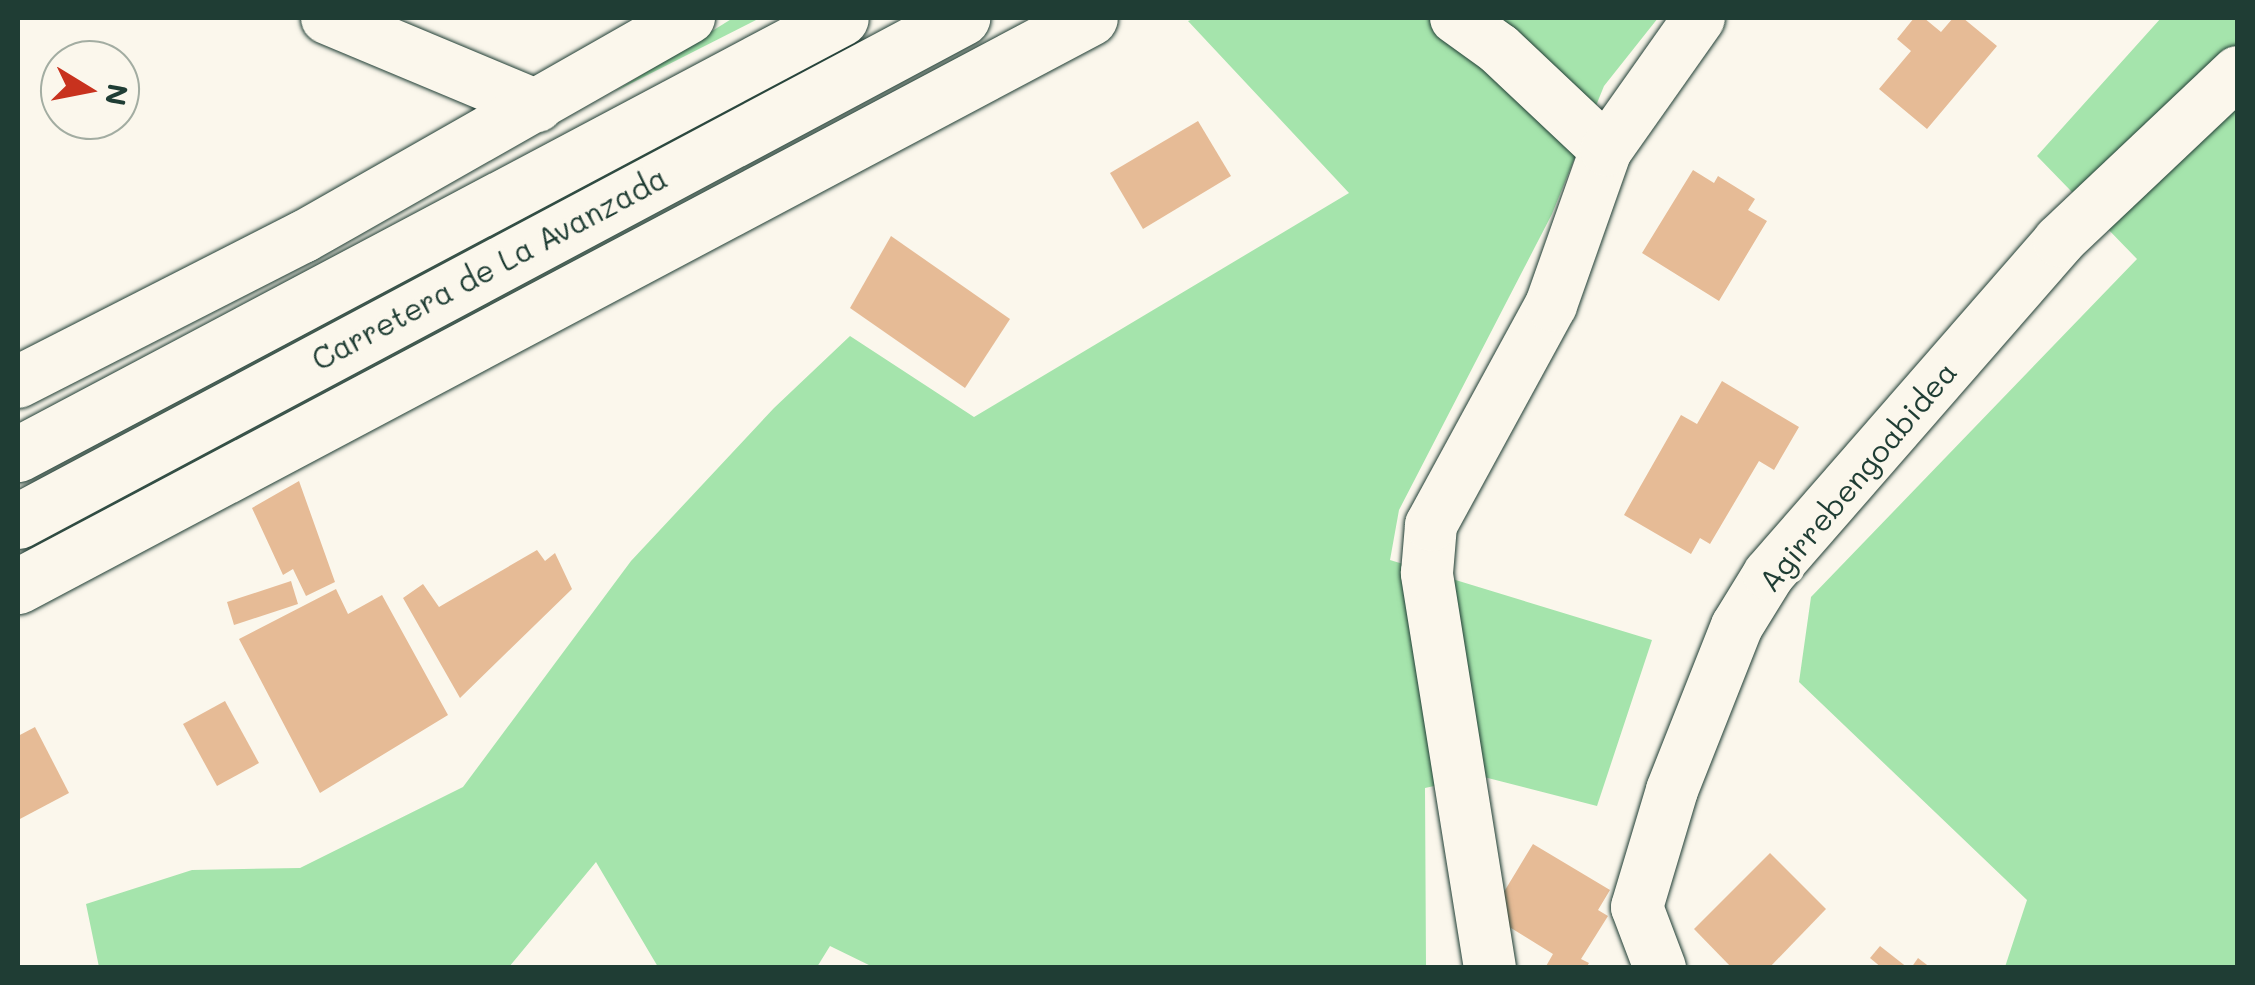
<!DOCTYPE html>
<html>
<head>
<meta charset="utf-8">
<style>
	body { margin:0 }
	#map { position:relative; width:2255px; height:985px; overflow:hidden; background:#fbf7ec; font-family:Mali,sans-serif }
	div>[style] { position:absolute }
	.green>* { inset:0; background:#a5e4ac }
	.building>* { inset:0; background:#e6bb96 }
	.roads { filter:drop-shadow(0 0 2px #1f3d34) drop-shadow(0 0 2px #1f3d34) }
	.minor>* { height:52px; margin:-26px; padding:0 26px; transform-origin:26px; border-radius:26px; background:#fbf7ec }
	.major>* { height:55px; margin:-27.5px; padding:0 27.5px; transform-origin:27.5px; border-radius:27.5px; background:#fbf7ec }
	.highway>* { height:55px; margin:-27.5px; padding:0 27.5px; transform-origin:27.5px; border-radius:27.5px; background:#fbf7ec }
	span { translate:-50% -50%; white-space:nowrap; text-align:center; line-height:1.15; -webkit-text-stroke:8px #fbf7ec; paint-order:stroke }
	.street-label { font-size:30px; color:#1f3d34 }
	.frame { position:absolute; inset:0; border:20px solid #1f3d34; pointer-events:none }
	.north { position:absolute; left:40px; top:40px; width:100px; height:100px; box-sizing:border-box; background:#fbf7ec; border:2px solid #a3ada2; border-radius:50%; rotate:100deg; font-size:28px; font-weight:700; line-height:40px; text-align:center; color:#1f3d34 }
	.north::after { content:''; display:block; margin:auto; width:35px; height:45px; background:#c8321e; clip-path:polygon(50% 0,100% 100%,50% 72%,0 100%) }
</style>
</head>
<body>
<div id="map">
	<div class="green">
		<div style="clip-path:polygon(733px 18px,760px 18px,614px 92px)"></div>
		<div style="clip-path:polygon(1196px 18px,1658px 18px,1604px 86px,1552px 214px,1399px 510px,1390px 560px,1652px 640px,1597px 806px,1480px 776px,1425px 788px,1426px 967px,875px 968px,830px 946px,817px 967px,658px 967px,596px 862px,509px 967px,99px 967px,86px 904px,192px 870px,300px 868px,463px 787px,631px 561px,774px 408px,850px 336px,974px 417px,1349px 193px,1188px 21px)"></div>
		<div style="clip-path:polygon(2161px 18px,2237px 18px,2237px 967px,2005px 967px,2027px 900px,1799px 682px,1811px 597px,2137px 259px,2037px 156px)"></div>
	</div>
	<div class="building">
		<div style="clip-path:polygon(1914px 18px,1924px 18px,1941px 32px,1953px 18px,1963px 18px,1997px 46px,1927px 129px,1879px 89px,1911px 51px,1897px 39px)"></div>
		<div style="clip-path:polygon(1198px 121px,1231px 176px,1143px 229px,1110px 173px)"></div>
		<div style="clip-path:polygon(1693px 170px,1714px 183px,1718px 176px,1755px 199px,1748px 210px,1767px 221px,1719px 301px,1642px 253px)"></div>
		<div style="clip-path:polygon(891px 236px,1010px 319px,965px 388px,850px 308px)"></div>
		<div style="clip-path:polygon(1722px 381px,1799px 427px,1774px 470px,1759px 461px,1710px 544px,1700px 538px,1691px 554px,1624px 515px,1681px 415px,1697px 424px)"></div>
		<div style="clip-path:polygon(299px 481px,335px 582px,306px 596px,293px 569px,283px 575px,252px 508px)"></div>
		<div style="clip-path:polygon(537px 550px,545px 561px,555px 553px,572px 589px,460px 698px,403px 598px,423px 584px,439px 607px)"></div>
		<div style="clip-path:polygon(291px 581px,298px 604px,234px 625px,227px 602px)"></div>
		<div style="clip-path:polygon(336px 589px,348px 614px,382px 595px,448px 715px,320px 793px,239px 639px)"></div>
		<div style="clip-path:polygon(225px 701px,259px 763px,217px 786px,183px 724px)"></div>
		<div style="clip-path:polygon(35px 727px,69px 793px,18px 820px,18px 736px)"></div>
		<div style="clip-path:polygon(1533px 844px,1610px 890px,1598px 910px,1608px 916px,1581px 959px,1589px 963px,1586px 968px,1545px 968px,1553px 954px,1490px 915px)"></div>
		<div style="clip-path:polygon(1770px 853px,1826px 909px,1769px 968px,1732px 968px,1694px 929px)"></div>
		<div style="clip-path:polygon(1880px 946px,1908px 968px,1882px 968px,1870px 958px)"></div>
		<div style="clip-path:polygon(1918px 958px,1931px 968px,1911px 968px)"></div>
	</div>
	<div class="roads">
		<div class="minor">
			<div style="left:327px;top:18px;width:228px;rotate:22.7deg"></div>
			<div style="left:1456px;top:18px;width:53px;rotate:35.8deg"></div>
			<div style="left:1499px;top:49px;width:147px;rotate:43.3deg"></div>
			<div style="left:18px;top:382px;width:320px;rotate:-27deg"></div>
			<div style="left:303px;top:237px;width:444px;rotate:-29.6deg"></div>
			<div style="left:1490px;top:968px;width:400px;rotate:-99.1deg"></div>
			<div style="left:1427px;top:573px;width:48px;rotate:-85.2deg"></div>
			<div style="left:1431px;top:525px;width:251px;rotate:-61.4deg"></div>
			<div style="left:1551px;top:305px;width:164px;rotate:-70.5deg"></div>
			<div style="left:1606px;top:150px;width:161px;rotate:-54.8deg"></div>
			<div style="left:1660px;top:968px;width:65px;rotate:-110.7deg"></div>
			<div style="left:1637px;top:907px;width:122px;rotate:-73.3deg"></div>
			<div style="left:1672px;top:790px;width:176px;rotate:-68.4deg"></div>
			<div style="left:1737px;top:626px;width:61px;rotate:-58.4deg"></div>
			<div style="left:1769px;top:574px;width:442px;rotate:-48.9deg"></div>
			<div style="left:2059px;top:241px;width:246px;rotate:-43.4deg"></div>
		</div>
		<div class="major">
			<div style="left:18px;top:586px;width:1213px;rotate:-27.92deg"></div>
		</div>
		<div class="highway">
			<div style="left:18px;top:454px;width:931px;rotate:-27.91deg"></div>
			<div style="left:18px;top:521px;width:1070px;rotate:-28.05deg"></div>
		</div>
	</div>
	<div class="street-label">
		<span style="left:489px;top:268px;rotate:-28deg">Carretera de La Avanzada</span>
		<span style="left:1857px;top:476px;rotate:-50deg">Agirrebengoabidea</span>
	</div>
	<div class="frame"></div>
	<div class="north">N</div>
</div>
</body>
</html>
